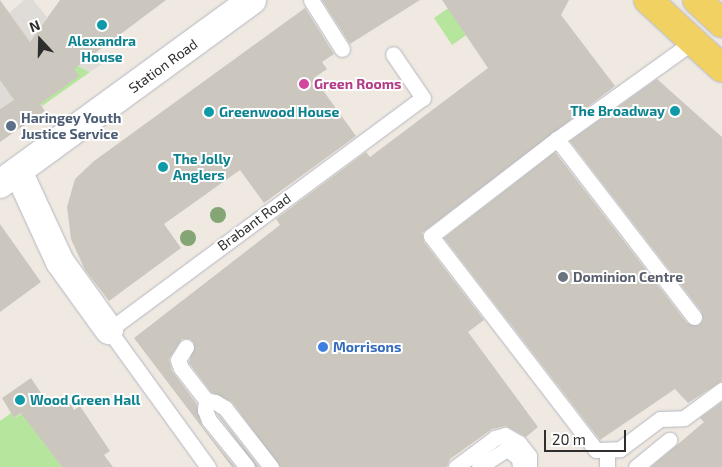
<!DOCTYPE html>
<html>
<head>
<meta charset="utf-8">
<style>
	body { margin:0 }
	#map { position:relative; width:722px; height:467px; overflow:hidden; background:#efe9e1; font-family:"Exo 2",sans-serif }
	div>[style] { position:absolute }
	.green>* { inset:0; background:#b6e59e }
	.plaza>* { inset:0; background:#dfdcd8 }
	.building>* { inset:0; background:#cbc7bf }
	.roads { filter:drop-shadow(0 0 1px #b4b7c1) drop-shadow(0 0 1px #b4b7c1) }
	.lane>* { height:15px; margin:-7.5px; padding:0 7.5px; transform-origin:7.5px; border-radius:7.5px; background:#fff }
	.street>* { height:28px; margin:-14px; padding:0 14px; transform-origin:14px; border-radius:14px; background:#fff }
	.secondary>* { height:28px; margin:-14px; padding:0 14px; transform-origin:14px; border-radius:14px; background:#fff }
	.primary>* { height:28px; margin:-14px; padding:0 14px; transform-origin:14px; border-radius:14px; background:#f2d163 }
	.trees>* { width:16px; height:16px; margin:-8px; border-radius:50%; background:#84a574 }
	.dots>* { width:14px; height:14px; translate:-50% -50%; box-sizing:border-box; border:2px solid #fff; border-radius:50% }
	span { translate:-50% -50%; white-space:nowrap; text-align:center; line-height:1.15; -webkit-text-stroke:4px #fff; paint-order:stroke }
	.culture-label { font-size:14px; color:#0d838f; font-weight:700 }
	.right { translate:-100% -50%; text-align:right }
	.left { translate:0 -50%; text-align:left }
	.street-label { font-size:14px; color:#2e2e2e }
	.hotel-label { font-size:14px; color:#b23c85; font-weight:700 }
	.service-label { font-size:14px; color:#4e5e75; font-weight:700 }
	.worship-label { font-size:14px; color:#5b616d; font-weight:700 }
	.shop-label { font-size:14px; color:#366cbe; font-weight:700 }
	.north { position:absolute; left:15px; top:15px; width:50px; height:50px; -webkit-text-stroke:4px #fff; paint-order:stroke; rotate:339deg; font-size:14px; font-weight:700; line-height:20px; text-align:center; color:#2e2e2e }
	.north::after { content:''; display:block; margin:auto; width:18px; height:22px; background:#2e2e2e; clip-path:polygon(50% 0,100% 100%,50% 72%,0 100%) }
	.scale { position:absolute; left:544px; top:430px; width:82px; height:22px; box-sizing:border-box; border:2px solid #2e2e2e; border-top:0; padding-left:6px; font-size:15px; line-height:18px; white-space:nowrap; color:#2e2e2e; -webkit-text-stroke:4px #fff; paint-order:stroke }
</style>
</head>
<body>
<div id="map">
	<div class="green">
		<div style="clip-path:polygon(460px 0,485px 22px,452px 45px,434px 18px)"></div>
		<div style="clip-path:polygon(74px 64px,90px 72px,42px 106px,30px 89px)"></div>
		<div style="clip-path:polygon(34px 404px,31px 425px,62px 467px,0 467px,0 421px,11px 413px,15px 418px)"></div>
	</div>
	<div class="plaza">
		<div style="clip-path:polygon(24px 0,33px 0,47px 17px,38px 32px,80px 47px,102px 64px,90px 72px,74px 64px,12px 97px,14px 100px,0 109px,0 41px,19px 27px,9px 13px)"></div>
	</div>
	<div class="building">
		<div style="clip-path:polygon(0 0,30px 42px,60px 0,166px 0,74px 69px,79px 76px,40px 104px,45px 111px,0 142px,0 109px,14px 100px,0 80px)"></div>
		<div style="clip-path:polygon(322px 0,420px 0,350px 44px)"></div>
		<div style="clip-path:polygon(442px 0,569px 0,561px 15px,615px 86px,422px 233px,424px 242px,484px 320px,468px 332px,538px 427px,526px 437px,506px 426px,492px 429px,450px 459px,447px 467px,280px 467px,232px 402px,211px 392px,189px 363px,194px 343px,190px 339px,182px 339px,169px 359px,172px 371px,196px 403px,202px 426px,235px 467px,232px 467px,134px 338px,280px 225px,276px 219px,366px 152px,370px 157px,488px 68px)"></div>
		<div style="clip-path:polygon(305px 8px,334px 54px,322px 62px,327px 69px,314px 78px,356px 136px,264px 203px,240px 170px,164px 224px,181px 248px,109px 301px,85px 270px,71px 239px,67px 207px,75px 179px,94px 161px)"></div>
		<div style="clip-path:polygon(657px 79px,722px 137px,722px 381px,688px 403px,675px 389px,600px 440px,444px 238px,555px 152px,687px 323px,699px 325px,703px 320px,701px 311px,570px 141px)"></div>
		<div style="clip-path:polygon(0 224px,41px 282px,0 312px)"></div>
		<div style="clip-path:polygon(31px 378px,49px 405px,57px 399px,61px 404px,68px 400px,74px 410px,80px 406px,110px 451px,104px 455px,113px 467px,62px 467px,21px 413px,14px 418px,2px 398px)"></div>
		<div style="clip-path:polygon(722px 402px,722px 467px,651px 467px,704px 422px,700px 418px)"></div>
		<div style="clip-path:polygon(217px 414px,219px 415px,259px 467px,256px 467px)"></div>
	</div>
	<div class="roads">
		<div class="lane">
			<div style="left:311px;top:0;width:58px;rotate:57.7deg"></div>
			<div style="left:557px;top:139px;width:159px;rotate:142.4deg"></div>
			<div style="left:431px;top:236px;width:270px;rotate:52.4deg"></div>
			<div style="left:596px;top:450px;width:24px;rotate:-2deg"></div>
			<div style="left:620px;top:449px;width:50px;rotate:-36.9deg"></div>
			<div style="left:660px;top:419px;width:24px;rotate:-2deg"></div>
			<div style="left:684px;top:418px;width:47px;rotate:-36.4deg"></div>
			<div style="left:694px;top:317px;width:225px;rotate:-127.6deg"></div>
			<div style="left:557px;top:139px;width:168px;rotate:-35.6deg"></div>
			<div style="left:186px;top:347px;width:15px;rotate:122deg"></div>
			<div style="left:178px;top:360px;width:9px;rotate:69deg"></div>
			<div style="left:181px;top:368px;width:41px;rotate:52deg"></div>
			<div style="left:206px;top:400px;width:9px;rotate:13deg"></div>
			<div style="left:215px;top:402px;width:12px;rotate:31deg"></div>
			<div style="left:225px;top:408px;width:75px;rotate:52.1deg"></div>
			<div style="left:206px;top:400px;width:10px;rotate:96deg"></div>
			<div style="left:205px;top:410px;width:11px;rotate:68deg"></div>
			<div style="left:209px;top:420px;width:60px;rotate:51deg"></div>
			<div style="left:208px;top:467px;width:169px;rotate:-125.9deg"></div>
			<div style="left:109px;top:330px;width:390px;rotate:-36.5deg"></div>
			<div style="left:423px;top:98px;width:53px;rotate:-124.3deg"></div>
			<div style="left:456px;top:467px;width:49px;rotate:-36.6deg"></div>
			<div style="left:495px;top:438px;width:10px;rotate:-17deg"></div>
			<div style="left:505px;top:435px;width:16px;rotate:30deg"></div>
			<div style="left:519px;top:443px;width:16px;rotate:52deg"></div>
			<div style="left:529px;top:456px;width:11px;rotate:90deg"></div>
			<div style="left:479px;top:467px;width:33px;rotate:-33deg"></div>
			<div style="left:507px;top:449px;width:15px;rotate:37deg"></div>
			<div style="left:519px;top:458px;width:9px;rotate:84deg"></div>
			<div style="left:607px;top:467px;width:17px;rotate:-90deg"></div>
			<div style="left:636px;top:467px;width:43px;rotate:-39.3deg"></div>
		</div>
		<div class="street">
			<div style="left:18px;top:171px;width:100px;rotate:65.2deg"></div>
			<div style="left:60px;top:262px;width:84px;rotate:54.2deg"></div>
		</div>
		<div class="secondary">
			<div style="left:0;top:184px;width:312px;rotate:-36.1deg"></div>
		</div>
		<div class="primary">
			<div style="left:648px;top:0;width:100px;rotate:42.6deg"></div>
			<div style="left:697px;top:0;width:34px;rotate:43deg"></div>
		</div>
	</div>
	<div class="trees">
		<div style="left:218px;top:215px"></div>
		<div style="left:188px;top:238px"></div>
	</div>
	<div class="dots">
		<div style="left:102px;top:25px;background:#0f9aa8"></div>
		<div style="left:304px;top:84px;background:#d1479c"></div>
		<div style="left:675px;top:111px;background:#0f9aa8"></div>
		<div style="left:209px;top:112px;background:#0f9aa8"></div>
		<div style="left:11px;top:126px;background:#5c6f8a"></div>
		<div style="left:163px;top:167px;background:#0f9aa8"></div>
		<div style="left:563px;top:277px;background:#6b7280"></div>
		<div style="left:323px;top:347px;background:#3f7fe0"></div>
		<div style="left:20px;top:400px;background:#0f9aa8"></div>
	</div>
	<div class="culture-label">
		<span style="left:102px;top:49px">Alexandra<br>House</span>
		<span class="right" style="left:665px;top:111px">The Broadway</span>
		<span class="left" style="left:219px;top:112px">Greenwood House</span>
		<span class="left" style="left:173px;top:167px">The Jolly<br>Anglers</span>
		<span class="left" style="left:30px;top:400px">Wood Green Hall</span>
	</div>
	<div class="street-label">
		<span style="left:163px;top:66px;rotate:-36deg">Station Road</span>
		<span style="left:254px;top:222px;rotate:-36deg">Brabant Road</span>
	</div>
	<div class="hotel-label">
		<span class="left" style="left:314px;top:84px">Green Rooms</span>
	</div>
	<div class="service-label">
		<span class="left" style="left:21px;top:126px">Haringey Youth<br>Justice Service</span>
	</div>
	<div class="worship-label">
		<span class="left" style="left:573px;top:277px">Dominion Centre</span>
	</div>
	<div class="shop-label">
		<span class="left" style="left:333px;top:347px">Morrisons</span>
	</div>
	<div class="north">N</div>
	<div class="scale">20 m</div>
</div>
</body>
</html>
